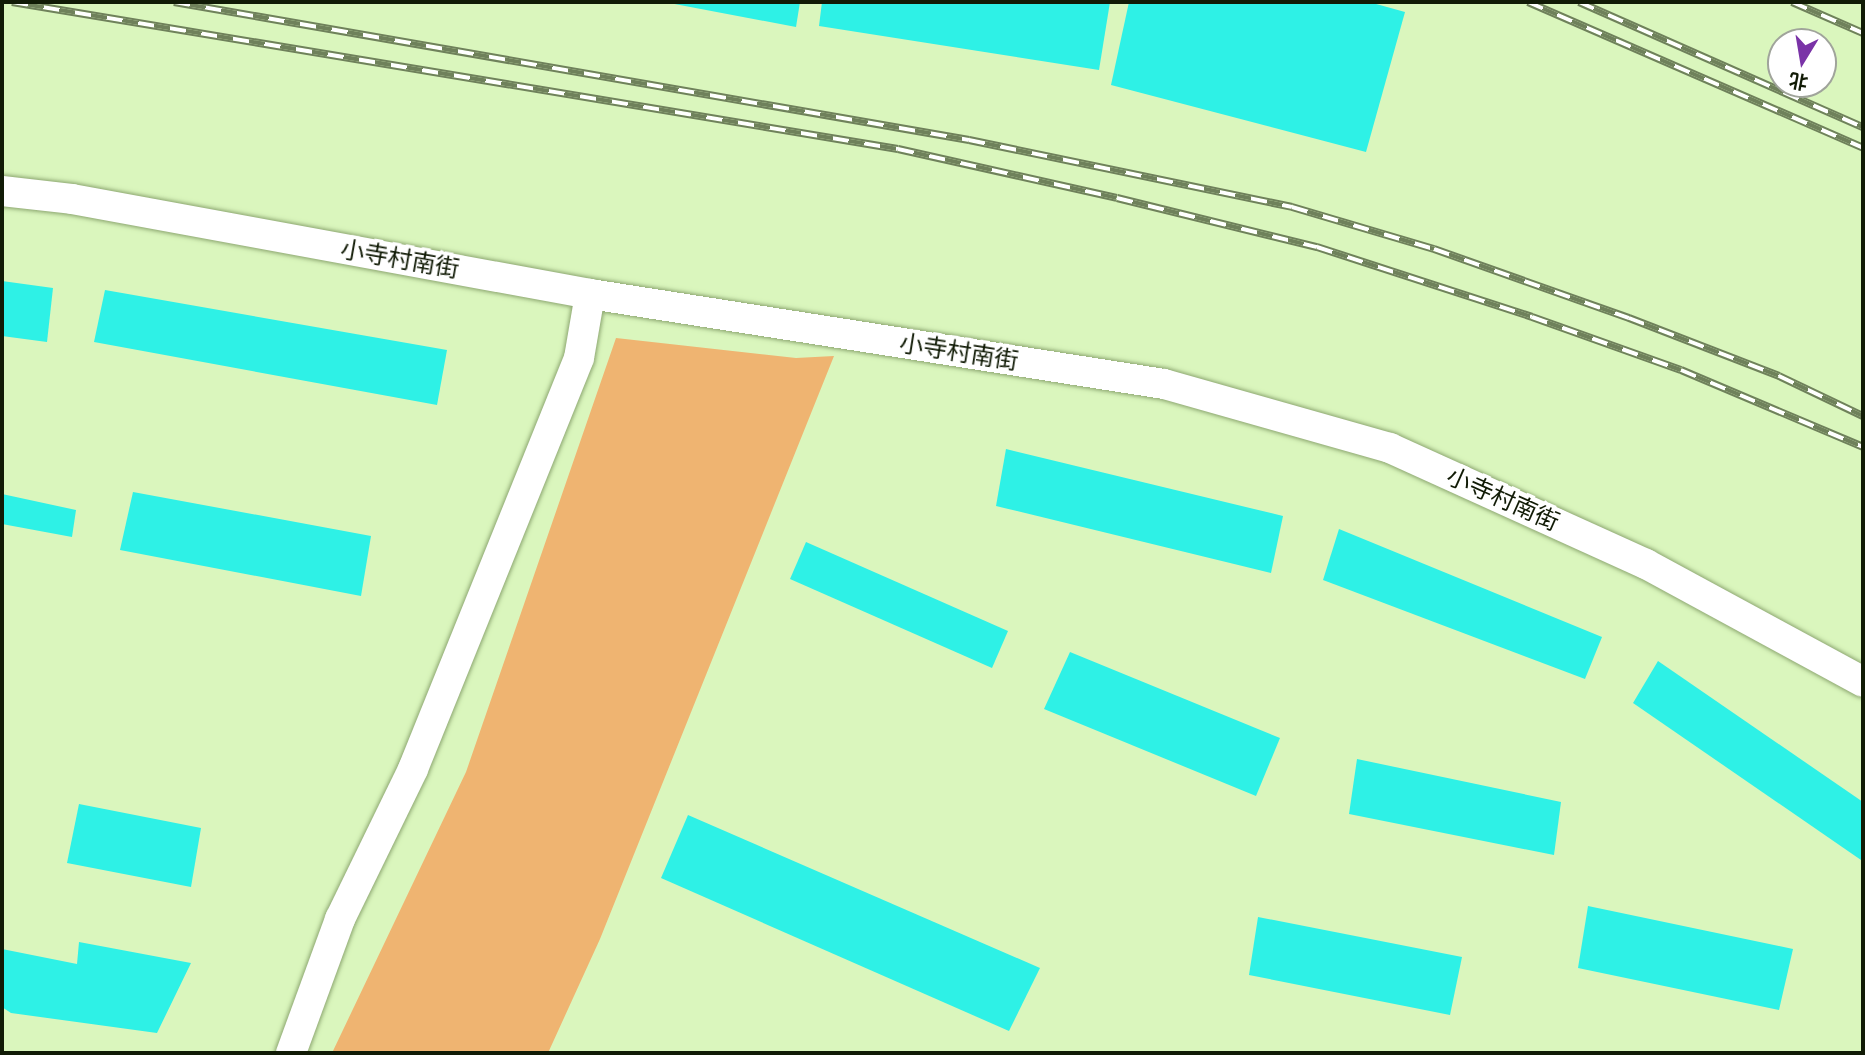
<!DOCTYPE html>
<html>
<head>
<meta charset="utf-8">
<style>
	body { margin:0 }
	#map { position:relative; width:1865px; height:1055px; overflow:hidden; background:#daf6bd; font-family:"PT Sans Narrow","Noto Sans SC",sans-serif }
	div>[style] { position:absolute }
	.green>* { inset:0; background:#efb471 }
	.building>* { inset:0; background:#2ef1e6 }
	.roads { filter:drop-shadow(0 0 2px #8da771) drop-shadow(0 0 2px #8da771) }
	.minor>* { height:30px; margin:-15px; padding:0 15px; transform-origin:15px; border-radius:15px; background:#fff }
	.rail>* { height:8px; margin-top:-4px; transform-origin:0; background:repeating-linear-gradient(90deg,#fff 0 16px,#6f815b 0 32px); box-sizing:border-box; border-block:2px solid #6f815b }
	span { translate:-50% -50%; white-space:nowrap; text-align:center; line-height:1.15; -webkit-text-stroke:7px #fff; paint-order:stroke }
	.street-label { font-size:24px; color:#111b06 }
	.frame { position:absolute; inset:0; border:4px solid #111b06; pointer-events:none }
	.north { position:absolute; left:1767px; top:28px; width:70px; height:70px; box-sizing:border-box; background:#fff; border:2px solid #a0a49b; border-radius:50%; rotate:191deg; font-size:19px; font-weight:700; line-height:28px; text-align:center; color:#111b06 }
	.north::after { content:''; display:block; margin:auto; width:24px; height:32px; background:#7a33a7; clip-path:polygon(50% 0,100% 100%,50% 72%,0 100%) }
</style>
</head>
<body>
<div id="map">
	<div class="green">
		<div style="clip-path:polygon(616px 338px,796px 358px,834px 356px,600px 939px,548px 1053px,332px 1053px,466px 772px)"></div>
	</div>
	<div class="building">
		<div style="clip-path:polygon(664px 2px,800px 2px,796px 27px)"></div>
		<div style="clip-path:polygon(822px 2px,1110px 2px,1099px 70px,819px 26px)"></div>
		<div style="clip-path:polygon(1129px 2px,1369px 2px,1405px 12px,1366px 152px,1111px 85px)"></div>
		<div style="clip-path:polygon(2px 281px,53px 288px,47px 342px,2px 336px)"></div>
		<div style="clip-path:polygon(105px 290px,447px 350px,437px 405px,94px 342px)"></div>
		<div style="clip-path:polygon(1006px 449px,1283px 516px,1271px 573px,996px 506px)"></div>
		<div style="clip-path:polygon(133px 492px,371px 536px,361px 596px,120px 550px)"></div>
		<div style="clip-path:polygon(2px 494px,76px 510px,72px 537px,2px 524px)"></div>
		<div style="clip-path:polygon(1339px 529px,1602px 637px,1585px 679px,1323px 580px)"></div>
		<div style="clip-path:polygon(806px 542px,1008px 631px,992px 668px,790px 579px)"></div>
		<div style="clip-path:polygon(1070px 652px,1280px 738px,1256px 796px,1044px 709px)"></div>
		<div style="clip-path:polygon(1658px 661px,1863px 802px,1861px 860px,1633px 703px)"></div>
		<div style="clip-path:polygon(1357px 759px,1561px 802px,1554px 855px,1349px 814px)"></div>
		<div style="clip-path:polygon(79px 804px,201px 828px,191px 887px,67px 863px)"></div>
		<div style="clip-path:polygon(688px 815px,1040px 968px,1009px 1031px,661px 878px)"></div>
		<div style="clip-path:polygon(1588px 906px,1793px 949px,1779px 1010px,1578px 968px)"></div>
		<div style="clip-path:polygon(1258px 917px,1462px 957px,1450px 1015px,1249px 975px)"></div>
		<div style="clip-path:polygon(79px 942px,191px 963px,157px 1033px,11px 1013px,2px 1007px,2px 949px,77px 964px)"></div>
	</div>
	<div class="roads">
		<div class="minor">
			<div style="left:2px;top:191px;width:70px;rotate:6.5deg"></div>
			<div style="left:72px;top:199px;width:527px;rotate:10.39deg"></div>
			<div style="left:590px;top:294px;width:581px;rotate:8.91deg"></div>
			<div style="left:1164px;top:384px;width:235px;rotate:15.8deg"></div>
			<div style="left:1390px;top:448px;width:281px;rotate:24.4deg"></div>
			<div style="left:1646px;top:564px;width:247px;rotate:28.5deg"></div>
			<div style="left:291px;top:1053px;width:143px;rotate:-69.9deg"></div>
			<div style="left:340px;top:919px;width:167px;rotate:-64deg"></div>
			<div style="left:413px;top:769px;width:443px;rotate:-68deg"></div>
			<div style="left:579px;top:358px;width:65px;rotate:-80.2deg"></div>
		</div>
	</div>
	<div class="rail">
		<div style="left:12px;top:2px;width:898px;rotate:9.42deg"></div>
		<div style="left:898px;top:149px;width:224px;rotate:12.6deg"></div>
		<div style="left:1117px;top:198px;width:206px;rotate:13.8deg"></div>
		<div style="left:1317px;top:247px;width:226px;rotate:18deg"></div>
		<div style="left:1532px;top:317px;width:158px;rotate:19.6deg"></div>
		<div style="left:1681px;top:370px;width:198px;rotate:22.9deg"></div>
		<div style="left:174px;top:2px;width:807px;rotate:9.85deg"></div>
		<div style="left:969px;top:140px;width:330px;rotate:11.7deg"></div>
		<div style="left:1292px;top:207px;width:148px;rotate:16.5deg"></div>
		<div style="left:1434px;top:249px;width:207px;rotate:19.5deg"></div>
		<div style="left:1629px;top:318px;width:161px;rotate:21.1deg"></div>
		<div style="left:1779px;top:376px;width:93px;rotate:25.5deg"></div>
		<div style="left:1528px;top:2px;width:365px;rotate:23.5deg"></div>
		<div style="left:1579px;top:2px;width:310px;rotate:23.8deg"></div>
		<div style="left:1792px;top:2px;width:77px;rotate:23.6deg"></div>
	</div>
	<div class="street-label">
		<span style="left:400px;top:259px;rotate:10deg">小寺村南街</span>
		<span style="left:959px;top:352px;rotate:9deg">小寺村南街</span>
		<span style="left:1503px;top:499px;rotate:24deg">小寺村南街</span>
	</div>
	<div class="frame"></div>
	<div class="north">北</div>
</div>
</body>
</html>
